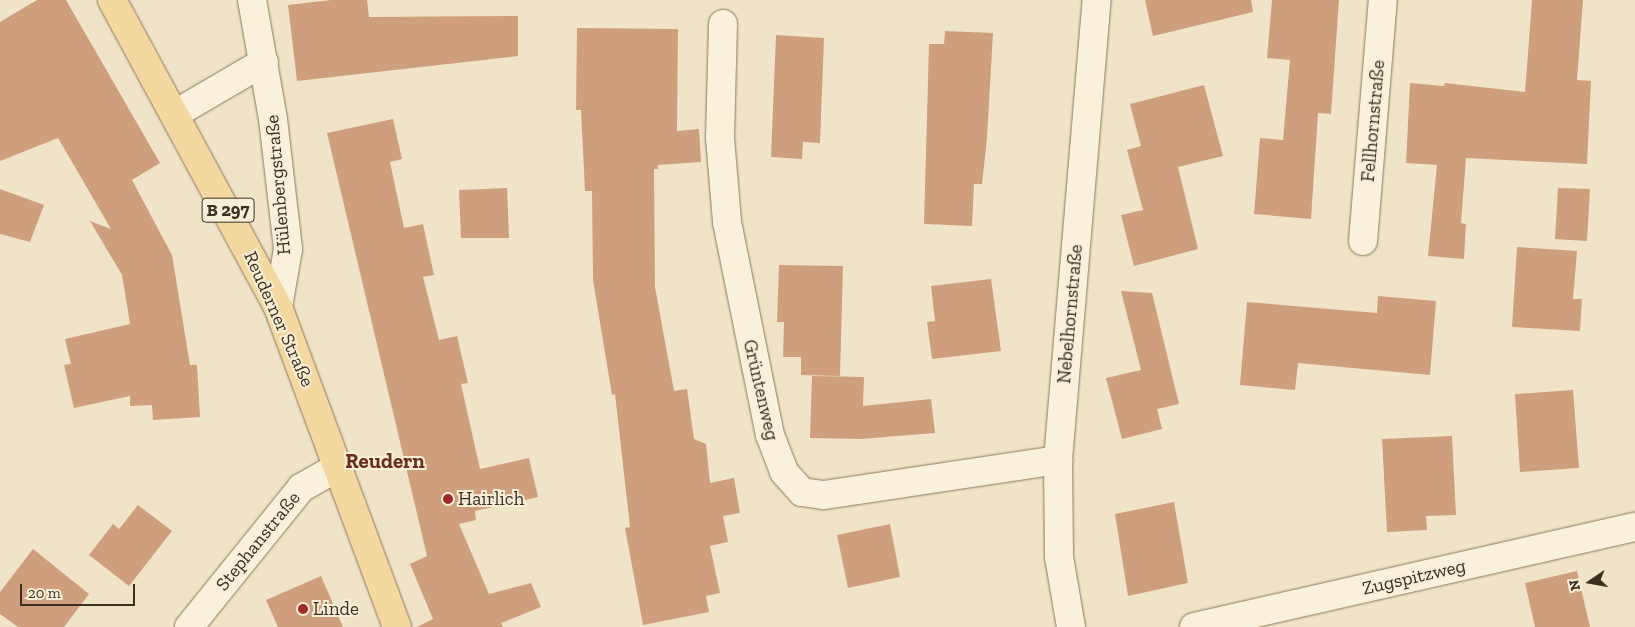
<!DOCTYPE html>
<html>
<head>
<meta charset="utf-8">
<style>
	body { margin:0 }
	#map { position:relative; width:1635px; height:627px; overflow:hidden; background:#f0e4c8; font-family:"Zilla Slab",serif }
	div>[style] { position:absolute }
	.building>* { inset:0; background:#cf9f7d }
	.roads { filter:drop-shadow(0 0 1px #8d765c) drop-shadow(0 0 1px #8d765c) }
	.minor>* { height:28px; margin:-14px; padding:0 14px; transform-origin:14px; border-radius:14px; background:#faf1dc }
	.major>* { height:28px; margin:-14px; padding:0 14px; transform-origin:14px; border-radius:14px; background:#f3d9a0 }
	.dots>* { width:14px; height:14px; translate:-50% -50%; box-sizing:border-box; border:2px solid #f7eed8; border-radius:50% }
	span { translate:-50% -50%; white-space:nowrap; text-align:center; line-height:1.15; -webkit-text-stroke:4px #f7eed8; paint-order:stroke }
	.shield-label span { padding:1px 4px; background:#f7eed8; border:1px solid; border-radius:4px; -webkit-text-stroke-width:0 }
	.shield-label { font-size:18px; color:#3d2e20; font-weight:700 }
	.street-label { font-size:19px; color:#3d2e20 }
	.poi-label { font-size:19px; color:#3d2e20 }
	.left { translate:0 -50%; text-align:left }
	.quarter-label { font-size:21px; color:#6b2e1e; font-weight:700 }
	.north { position:absolute; left:1565px; top:557px; width:50px; height:50px; -webkit-text-stroke:4px #f7eed8; paint-order:stroke; rotate:258deg; font-size:14px; font-weight:700; line-height:20px; text-align:center; color:#3d2e20 }
	.north::after { content:''; display:block; margin:auto; width:18px; height:22px; background:#3d2e20; clip-path:polygon(50% 0,100% 100%,50% 72%,0 100%) }
	.scale { position:absolute; left:20px; top:584px; width:115px; height:22px; box-sizing:border-box; border:2px solid #3d2e20; border-top:0; padding-left:6px; font-size:15px; line-height:18px; white-space:nowrap; color:#3d2e20; -webkit-text-stroke:4px #f7eed8; paint-order:stroke }
</style>
</head>
<body>
<div id="map">
	<div class="building">
		<div style="clip-path:polygon(37px 0,66px 0,160px 163px,132px 180px,172px 255px,190px 365px,197px 365px,200px 417px,153px 420px,152px 405px,130px 406px,130px 396px,74px 408px,64px 365px,71px 364px,65px 339px,130px 324px,122px 275px,90px 221px,111px 229px,58px 138px,0 161px,0 22px)"></div>
		<div style="clip-path:polygon(331px 0,367px 0,369px 17px,518px 16px,518px 56px,297px 81px,288px 5px)"></div>
		<div style="clip-path:polygon(1145px 0,1251px 0,1253px 12px,1153px 36px)"></div>
		<div style="clip-path:polygon(1272px 0,1339px 0,1331px 114px,1318px 113px,1311px 219px,1254px 214px,1260px 138px,1283px 140px,1290px 60px,1267px 58px)"></div>
		<div style="clip-path:polygon(1532px 0,1583px 0,1577px 80px,1591px 81px,1587px 164px,1466px 158px,1461px 223px,1466px 224px,1464px 259px,1428px 256px,1437px 165px,1406px 163px,1410px 83px,1444px 86px,1445px 83px,1525px 92px)"></div>
		<div style="clip-path:polygon(577px 28px,678px 29px,677px 131px,699px 129px,701px 162px,658px 165px,658px 169px,654px 169px,655px 287px,674px 391px,687px 389px,694px 439px,706px 444px,710px 483px,734px 478px,740px 513px,723px 516px,728px 542px,710px 546px,720px 593px,706px 596px,709px 612px,643px 625px,625px 528px,630px 527px,615px 394px,612px 395px,593px 280px,592px 191px,585px 191px,581px 110px,576px 110px)"></div>
		<div style="clip-path:polygon(945px 31px,993px 33px,987px 138px,982px 184px,974px 184px,972px 226px,924px 224px,929px 44px,944px 44px)"></div>
		<div style="clip-path:polygon(776px 35px,824px 38px,820px 143px,803px 142px,802px 159px,771px 157px)"></div>
		<div style="clip-path:polygon(1204px 85px,1223px 156px,1178px 167px,1198px 249px,1134px 266px,1121px 215px,1143px 210px,1127px 150px,1141px 146px,1130px 104px)"></div>
		<div style="clip-path:polygon(393px 119px,402px 159px,390px 162px,404px 228px,423px 224px,434px 275px,423px 277px,439px 340px,457px 336px,468px 383px,461px 384px,480px 469px,529px 458px,538px 497px,475px 511px,476px 520px,459px 524px,489px 594px,531px 583px,541px 607px,501px 623px,503px 627px,417px 627px,433px 619px,410px 564px,427px 556px,327px 133px)"></div>
		<div style="clip-path:polygon(507px 188px,509px 238px,461px 238px,459px 190px)"></div>
		<div style="clip-path:polygon(1558px 188px,1590px 189px,1587px 241px,1555px 239px)"></div>
		<div style="clip-path:polygon(0 189px,44px 205px,30px 242px,0 234px)"></div>
		<div style="clip-path:polygon(1517px 247px,1577px 251px,1573px 299px,1582px 299px,1580px 331px,1512px 327px)"></div>
		<div style="clip-path:polygon(779px 265px,843px 266px,840px 376px,801px 375px,801px 357px,783px 357px,784px 322px,777px 322px)"></div>
		<div style="clip-path:polygon(991px 279px,1001px 351px,932px 359px,927px 322px,935px 321px,931px 286px)"></div>
		<div style="clip-path:polygon(1121px 291px,1152px 293px,1179px 404px,1157px 409px,1162px 429px,1122px 439px,1106px 378px,1141px 370px)"></div>
		<div style="clip-path:polygon(1378px 296px,1436px 301px,1430px 375px,1298px 363px,1295px 390px,1240px 385px,1247px 302px,1377px 313px)"></div>
		<div style="clip-path:polygon(812px 376px,864px 377px,863px 406px,931px 399px,935px 433px,861px 439px,810px 438px)"></div>
		<div style="clip-path:polygon(1573px 390px,1579px 468px,1520px 472px,1515px 394px)"></div>
		<div style="clip-path:polygon(1452px 436px,1456px 515px,1426px 516px,1427px 530px,1387px 532px,1382px 439px)"></div>
		<div style="clip-path:polygon(1174px 502px,1188px 583px,1128px 596px,1115px 514px)"></div>
		<div style="clip-path:polygon(138px 505px,172px 531px,129px 586px,89px 555px,113px 524px,119px 529px)"></div>
		<div style="clip-path:polygon(890px 524px,900px 577px,848px 588px,837px 535px)"></div>
		<div style="clip-path:polygon(33px 549px,89px 594px,64px 627px,18px 627px,0 614px,0 592px)"></div>
		<div style="clip-path:polygon(1577px 571px,1590px 627px,1535px 627px,1525px 583px)"></div>
		<div style="clip-path:polygon(321px 576px,343px 627px,278px 627px,266px 600px)"></div>
	</div>
	<div class="roads">
		<div class="minor">
			<div style="left:252px;top:0;width:121px;rotate:80deg"></div>
			<div style="left:273px;top:119px;width:131px;rotate:83.4deg"></div>
			<div style="left:288px;top:249px;width:59px;rotate:99.8deg"></div>
			<div style="left:723px;top:24px;width:114px;rotate:91.5deg"></div>
			<div style="left:720px;top:138px;width:84px;rotate:85.2deg"></div>
			<div style="left:727px;top:222px;width:217px;rotate:78.6deg"></div>
			<div style="left:770px;top:435px;width:40px;rotate:69deg"></div>
			<div style="left:784px;top:472px;width:27px;rotate:48deg"></div>
			<div style="left:802px;top:492px;width:22px;rotate:8deg"></div>
			<div style="left:824px;top:495px;width:237px;rotate:-8.5deg"></div>
			<div style="left:175px;top:114px;width:103px;rotate:-30.3deg"></div>
			<div style="left:1363px;top:241px;width:242px;rotate:-85.3deg"></div>
			<div style="left:189px;top:627px;width:179px;rotate:-51.1deg"></div>
			<div style="left:301px;top:488px;width:43px;rotate:-29.6deg"></div>
			<div style="left:1071px;top:627px;width:71px;rotate:-99.7deg"></div>
			<div style="left:1059px;top:557px;width:97px;rotate:-90.6deg"></div>
			<div style="left:1058px;top:460px;width:462px;rotate:-85.2deg"></div>
			<div style="left:1194px;top:627px;width:452px;rotate:-12.8deg"></div>
		</div>
		<div class="major">
			<div style="left:112px;top:0;width:349px;rotate:61.6deg"></div>
			<div style="left:278px;top:307px;width:341px;rotate:69.6deg"></div>
		</div>
	</div>
	<div class="dots">
		<div style="left:448px;top:499px;background:#9e2a2b"></div>
		<div style="left:303px;top:609px;background:#9e2a2b"></div>
	</div>
	<div class="shield-label">
		<span style="left:228px;top:210px">B 297</span>
	</div>
	<div class="street-label">
		<span style="left:1373px;top:121px;rotate:-85deg">Fellhornstraße</span>
		<span style="left:278px;top:185px;rotate:-95deg">Hülenbergstraße</span>
		<span style="left:1070px;top:314px;rotate:-85deg">Nebelhornstraße</span>
		<span style="left:279px;top:319px;rotate:66deg">Reuderner Straße</span>
		<span style="left:761px;top:390px;rotate:77deg">Grüntenweg</span>
		<span style="left:258px;top:541px;rotate:-51deg">Stephanstraße</span>
		<span style="left:1414px;top:577px;rotate:-13deg">Zugspitzweg</span>
	</div>
	<div class="poi-label">
		<span class="left" style="left:458px;top:499px">Hairlich</span>
		<span class="left" style="left:313px;top:609px">Linde</span>
	</div>
	<div class="quarter-label">
		<span style="left:385px;top:461px">Reudern</span>
	</div>
	<div class="north">N</div>
	<div class="scale">20 m</div>
</div>
</body>
</html>
